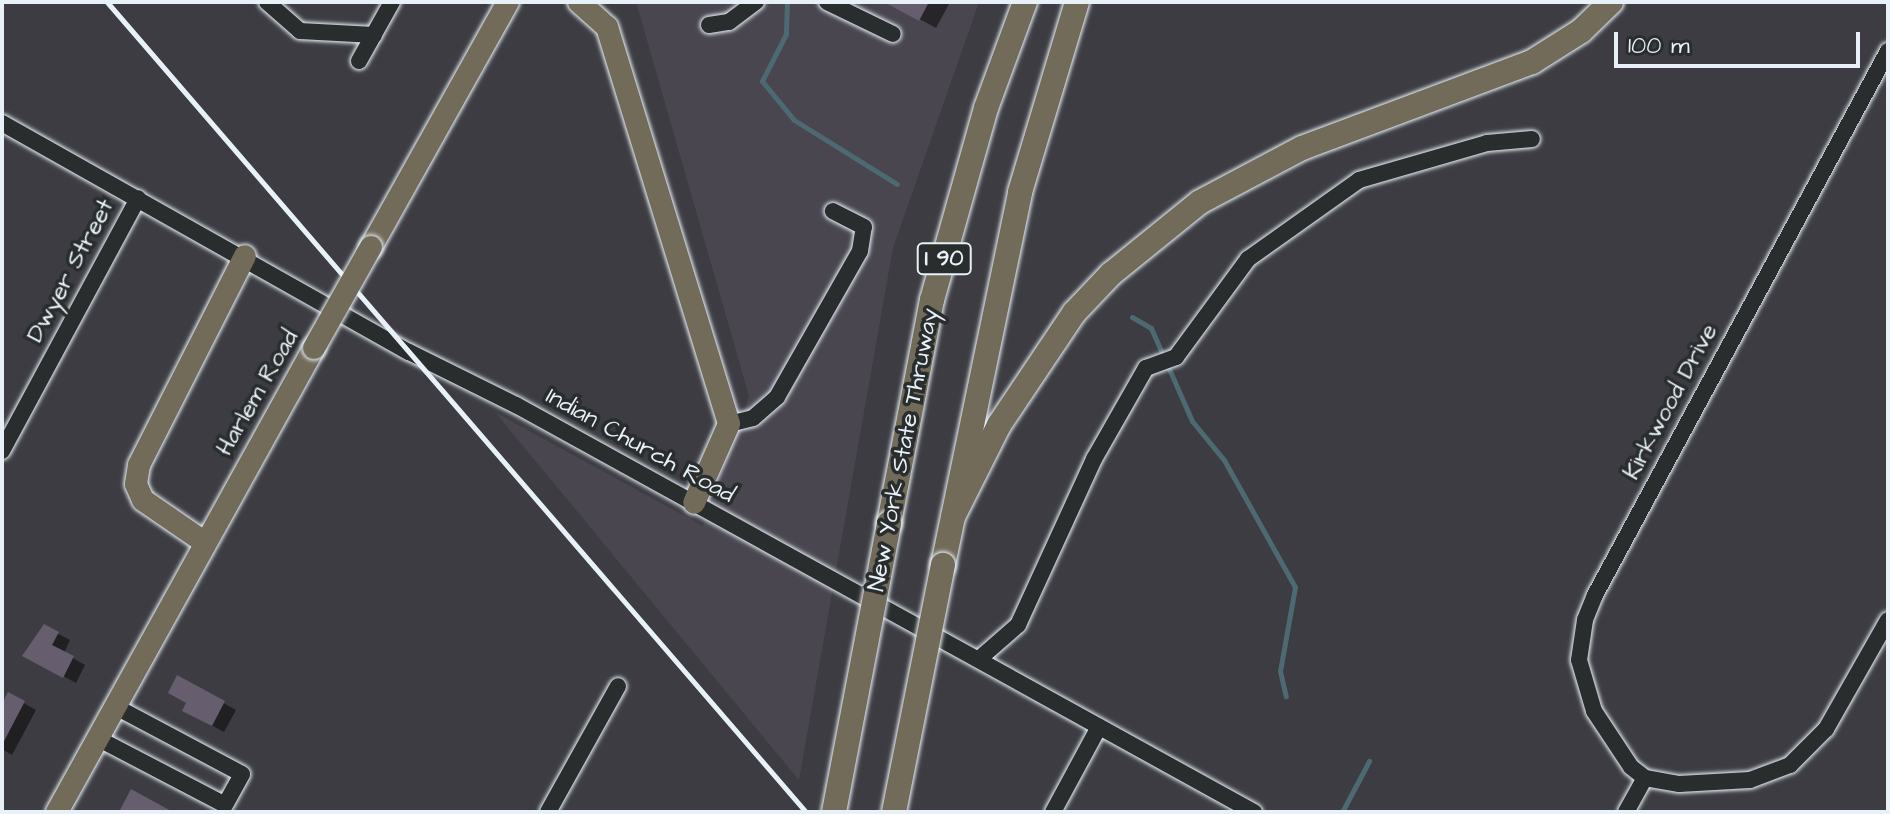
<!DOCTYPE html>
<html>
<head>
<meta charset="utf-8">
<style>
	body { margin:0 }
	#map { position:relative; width:1890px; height:814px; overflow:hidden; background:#3c3c42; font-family:"Architects Daughter",sans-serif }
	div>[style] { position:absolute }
	.built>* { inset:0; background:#494650 }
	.shadow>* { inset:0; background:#0007 }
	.stream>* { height:5px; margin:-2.5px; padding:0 2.5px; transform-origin:2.5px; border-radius:2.5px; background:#4d6971 }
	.building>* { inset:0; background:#665e6f }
	.roads { filter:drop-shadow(0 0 2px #e8f1f8) drop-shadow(0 0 2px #e8f1f8) }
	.minor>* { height:16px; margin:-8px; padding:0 8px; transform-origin:8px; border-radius:8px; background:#2a2d2e }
	.major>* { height:22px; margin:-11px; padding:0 11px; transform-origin:11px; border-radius:11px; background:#726b5a }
	.highway>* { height:24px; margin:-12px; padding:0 12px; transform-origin:12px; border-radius:12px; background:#726b5a }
	.rail>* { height:5px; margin:-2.5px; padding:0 2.5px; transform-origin:2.5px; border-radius:2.5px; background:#e8f1f8 }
	.bridges { filter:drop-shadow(0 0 2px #e8f1f8) drop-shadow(0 0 2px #e8f1f8) }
	.major-bridge>* { height:22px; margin:-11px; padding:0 11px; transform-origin:11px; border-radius:11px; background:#726b5a }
	.highway-bridge>* { height:24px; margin:-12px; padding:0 12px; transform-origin:12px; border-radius:12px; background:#726b5a }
	span { translate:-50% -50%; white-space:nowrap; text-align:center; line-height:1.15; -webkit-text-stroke:7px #2a2d2e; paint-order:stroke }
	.shield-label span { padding:2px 6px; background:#2a2d2e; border:2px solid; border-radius:6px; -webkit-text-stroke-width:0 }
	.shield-label { font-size:22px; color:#e8f1f8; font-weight:700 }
	.street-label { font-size:24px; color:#e8f1f8 }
	.frame { position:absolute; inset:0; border:4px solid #e8f1f8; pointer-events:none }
	.scale { position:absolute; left:1614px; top:32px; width:246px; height:36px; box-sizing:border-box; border:4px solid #e8f1f8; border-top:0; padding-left:10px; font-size:24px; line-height:28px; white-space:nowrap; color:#e8f1f8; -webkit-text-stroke:6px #2a2d2e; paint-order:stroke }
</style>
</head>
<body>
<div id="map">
	<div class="built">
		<div style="clip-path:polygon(636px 2px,979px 2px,893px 248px,799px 780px,495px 412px,703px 526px,749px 396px)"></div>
	</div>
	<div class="shadow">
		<div style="clip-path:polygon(888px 2px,950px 2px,936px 28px)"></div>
		<div style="clip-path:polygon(45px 627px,70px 640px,64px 653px,85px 665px,76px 683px,25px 655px)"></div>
		<div style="clip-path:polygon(178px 678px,236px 710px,224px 732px,184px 710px,188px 702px)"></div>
		<div style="clip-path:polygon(9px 695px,36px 710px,12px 755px,2px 749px,2px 700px)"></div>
	</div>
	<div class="stream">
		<div style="left:787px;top:2px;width:32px;rotate:92deg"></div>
		<div style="left:786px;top:34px;width:53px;rotate:117.1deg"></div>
		<div style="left:762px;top:81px;width:50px;rotate:50.6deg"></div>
		<div style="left:794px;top:120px;width:121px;rotate:31.9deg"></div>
		<div style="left:1132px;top:317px;width:22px;rotate:30deg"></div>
		<div style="left:1151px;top:328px;width:102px;rotate:66.2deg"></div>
		<div style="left:1192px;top:421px;width:50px;rotate:50.6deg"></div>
		<div style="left:1224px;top:460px;width:145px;rotate:60.8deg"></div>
		<div style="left:1295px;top:587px;width:85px;rotate:100.1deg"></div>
		<div style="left:1280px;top:671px;width:26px;rotate:77deg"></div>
		<div style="left:1342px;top:812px;width:58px;rotate:-62.1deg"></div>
	</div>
	<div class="building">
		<div style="clip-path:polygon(884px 2px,929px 2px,919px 21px)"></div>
		<div style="clip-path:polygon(44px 624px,59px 632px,52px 645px,74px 656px,63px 678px,22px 656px)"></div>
		<div style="clip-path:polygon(177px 675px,225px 701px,212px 726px,182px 711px,186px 703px,168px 693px)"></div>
		<div style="clip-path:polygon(8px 692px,25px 701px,2px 745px,2px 703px)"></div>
		<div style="clip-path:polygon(131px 789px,173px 812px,119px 812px)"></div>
	</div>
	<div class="roads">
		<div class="minor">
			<div style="left:267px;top:2px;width:44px;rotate:41.3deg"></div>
			<div style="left:300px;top:31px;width:74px;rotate:3.1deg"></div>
			<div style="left:827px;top:2px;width:73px;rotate:25.9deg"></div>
			<div style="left:709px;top:25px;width:20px;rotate:-9deg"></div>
			<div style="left:729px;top:22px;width:34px;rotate:-37deg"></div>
			<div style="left:1888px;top:51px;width:618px;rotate:118.31deg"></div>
			<div style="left:1595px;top:595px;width:27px;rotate:112deg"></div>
			<div style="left:1585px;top:620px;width:40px;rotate:98.5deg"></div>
			<div style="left:1579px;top:660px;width:53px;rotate:73.6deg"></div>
			<div style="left:1594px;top:711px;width:67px;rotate:56.5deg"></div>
			<div style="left:1631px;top:767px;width:18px;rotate:38deg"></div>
			<div style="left:1645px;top:778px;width:35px;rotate:10deg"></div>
			<div style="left:1679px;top:784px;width:71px;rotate:-3.2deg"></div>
			<div style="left:1750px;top:780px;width:43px;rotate:-20.6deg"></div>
			<div style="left:1790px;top:765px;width:51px;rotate:-45deg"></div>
			<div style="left:1826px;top:729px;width:125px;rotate:-60.4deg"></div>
			<div style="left:359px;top:61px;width:68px;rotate:-60.8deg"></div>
			<div style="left:2px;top:123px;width:467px;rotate:29.4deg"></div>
			<div style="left:409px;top:352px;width:119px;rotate:26.4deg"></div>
			<div style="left:516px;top:405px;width:843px;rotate:28.88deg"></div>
			<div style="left:729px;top:424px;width:25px;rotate:-14deg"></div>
			<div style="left:753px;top:418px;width:32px;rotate:-41deg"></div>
			<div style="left:777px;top:397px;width:168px;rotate:-60.4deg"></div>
			<div style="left:860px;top:251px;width:24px;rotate:-81deg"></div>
			<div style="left:864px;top:227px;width:35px;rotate:-153deg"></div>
			<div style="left:2px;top:451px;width:287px;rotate:-61.7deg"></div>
			<div style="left:979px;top:659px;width:52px;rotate:-41.1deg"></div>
			<div style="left:1018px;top:625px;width:183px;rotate:-65.4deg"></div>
			<div style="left:1094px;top:459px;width:105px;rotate:-60.3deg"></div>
			<div style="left:1146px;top:368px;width:32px;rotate:-20deg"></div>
			<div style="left:1176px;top:357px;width:122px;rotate:-53.7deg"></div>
			<div style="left:1248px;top:259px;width:136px;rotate:-35.4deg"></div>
			<div style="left:1359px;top:180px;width:133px;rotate:-16.1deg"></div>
			<div style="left:1487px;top:143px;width:45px;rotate:-5.1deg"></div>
			<div style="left:97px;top:738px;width:144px;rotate:27.6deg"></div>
			<div style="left:225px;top:805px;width:35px;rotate:-61deg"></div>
			<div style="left:242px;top:774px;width:145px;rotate:-152deg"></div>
			<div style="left:548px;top:812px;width:144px;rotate:-60.9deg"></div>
			<div style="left:1053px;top:812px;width:97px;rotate:-61.6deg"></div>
			<div style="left:1626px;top:812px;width:39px;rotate:-61deg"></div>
		</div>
		<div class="major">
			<div style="left:579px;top:2px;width:38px;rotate:42deg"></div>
			<div style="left:607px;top:27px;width:415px;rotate:72.9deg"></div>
			<div style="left:729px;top:424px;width:86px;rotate:113.9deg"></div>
			<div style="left:371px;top:247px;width:281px;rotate:-60.8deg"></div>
			<div style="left:204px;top:542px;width:74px;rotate:-145.5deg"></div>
			<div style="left:143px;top:500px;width:17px;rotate:-114deg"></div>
			<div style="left:136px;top:484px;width:19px;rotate:-81deg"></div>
			<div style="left:139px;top:465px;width:234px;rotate:-63.1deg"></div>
			<div style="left:57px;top:812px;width:530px;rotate:-61.02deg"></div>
		</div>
		<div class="highway">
			<div style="left:953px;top:517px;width:103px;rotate:-63.4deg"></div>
			<div style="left:999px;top:425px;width:135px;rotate:-56.2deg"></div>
			<div style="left:1074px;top:313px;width:54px;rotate:-46.5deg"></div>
			<div style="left:1111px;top:274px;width:114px;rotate:-39deg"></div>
			<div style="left:1200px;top:202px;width:115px;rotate:-27.9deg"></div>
			<div style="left:1302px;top:148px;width:246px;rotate:-20.5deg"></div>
			<div style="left:1532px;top:62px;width:58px;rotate:-32.3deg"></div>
			<div style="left:1581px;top:31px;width:42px;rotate:-44deg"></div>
			<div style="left:889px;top:523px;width:227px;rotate:-79.1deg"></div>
			<div style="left:932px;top:300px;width:199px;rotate:-74.3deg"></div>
			<div style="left:986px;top:108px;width:113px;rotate:-69.8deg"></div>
			<div style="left:943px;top:565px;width:381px;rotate:-78.3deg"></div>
			<div style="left:1020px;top:192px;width:198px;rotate:-73.3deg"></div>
		</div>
	</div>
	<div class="rail">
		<div style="left:107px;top:2px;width:1070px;rotate:49.21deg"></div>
	</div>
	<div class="bridges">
		<div class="major-bridge">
			<div style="left:314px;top:348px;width:116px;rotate:-60.6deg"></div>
		</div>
		<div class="highway-bridge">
			<div style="left:834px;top:812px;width:294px;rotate:-79.2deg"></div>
			<div style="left:894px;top:812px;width:252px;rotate:-78.8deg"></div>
		</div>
	</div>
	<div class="shield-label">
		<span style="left:944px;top:259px">I 90</span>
	</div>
	<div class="street-label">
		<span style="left:71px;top:271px;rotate:-62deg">Dwyer Street</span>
		<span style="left:258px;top:393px;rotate:-60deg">Harlem Road</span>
		<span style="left:1671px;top:402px;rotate:-62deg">Kirkwood Drive</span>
		<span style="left:640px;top:446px;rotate:29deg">Indian Church Road</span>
		<span style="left:904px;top:450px;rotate:-79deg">New York State Thruway</span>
	</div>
	<div class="frame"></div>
	<div class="scale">100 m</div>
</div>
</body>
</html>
